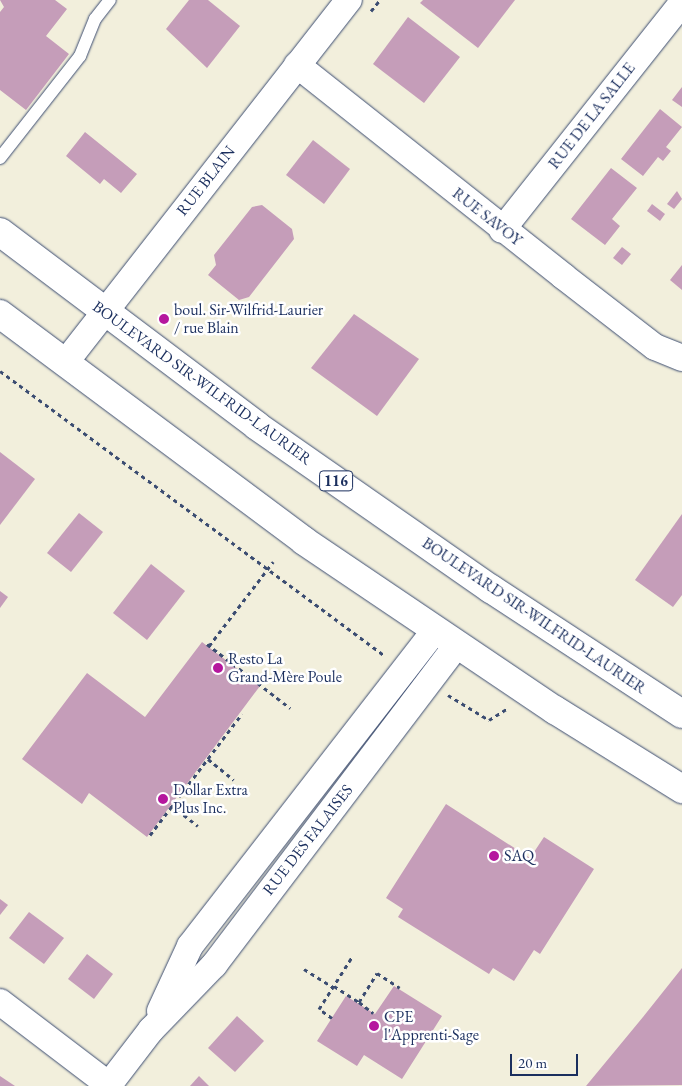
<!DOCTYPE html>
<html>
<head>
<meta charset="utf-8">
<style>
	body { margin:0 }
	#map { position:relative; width:682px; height:1086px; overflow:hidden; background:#f2efdc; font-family:"EB Garamond",serif }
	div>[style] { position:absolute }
	.building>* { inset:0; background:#c59db9 }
	.path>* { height:3px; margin-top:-1.5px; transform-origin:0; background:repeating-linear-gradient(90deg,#3b4c71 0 4px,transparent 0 8px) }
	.roads { filter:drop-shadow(0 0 1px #3b4c71) drop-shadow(0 0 1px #3b4c71) }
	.service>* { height:12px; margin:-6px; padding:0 6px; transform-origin:6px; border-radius:6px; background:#fff }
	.minor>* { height:26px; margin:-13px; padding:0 13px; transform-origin:13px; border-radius:13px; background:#fff }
	.primary>* { height:28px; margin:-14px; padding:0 14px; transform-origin:14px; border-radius:14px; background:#fff }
	.dots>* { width:14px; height:14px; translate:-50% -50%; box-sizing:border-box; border:2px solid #fff; border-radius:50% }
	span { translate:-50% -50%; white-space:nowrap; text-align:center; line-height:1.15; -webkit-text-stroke:5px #fff; paint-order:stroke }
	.shield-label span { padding:1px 4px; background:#fff; border:1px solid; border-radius:4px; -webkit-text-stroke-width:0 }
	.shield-label { font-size:15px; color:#1b2f5e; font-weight:700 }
	.street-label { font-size:16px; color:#1b2f5e }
	.poi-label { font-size:16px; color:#1b2f5e }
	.left { translate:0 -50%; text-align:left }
	.scale { position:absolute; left:510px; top:1054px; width:68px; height:22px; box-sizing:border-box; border:2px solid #1b2f5e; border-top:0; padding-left:6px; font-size:15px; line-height:18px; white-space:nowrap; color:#1b2f5e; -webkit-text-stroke:4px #fff; paint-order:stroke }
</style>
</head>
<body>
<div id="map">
	<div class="building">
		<div style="clip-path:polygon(0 0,55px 0,67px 9px,46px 36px,69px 54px,26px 110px,0 90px,0 12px,4px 7px)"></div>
		<div style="clip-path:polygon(189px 0,208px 0,240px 26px,207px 68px,166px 29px)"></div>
		<div style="clip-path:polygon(423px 0,515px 0,478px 48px,420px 3px)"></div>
		<div style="clip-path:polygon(408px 17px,460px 57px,424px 103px,373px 64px)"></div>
		<div style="clip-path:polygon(682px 87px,682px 107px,672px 100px)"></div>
		<div style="clip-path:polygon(660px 109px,682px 127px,666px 147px,671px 151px,663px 161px,658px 157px,643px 176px,621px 159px)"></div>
		<div style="clip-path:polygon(85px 132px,137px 174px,121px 193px,104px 179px,100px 184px,66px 156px)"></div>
		<div style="clip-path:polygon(313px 140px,350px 169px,324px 204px,286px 175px)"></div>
		<div style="clip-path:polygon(611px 168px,637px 188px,612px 219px,620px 226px,605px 245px,571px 219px)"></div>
		<div style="clip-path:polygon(677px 191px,682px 199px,674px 209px,667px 204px)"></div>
		<div style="clip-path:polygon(652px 204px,665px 214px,660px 221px,647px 211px)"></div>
		<div style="clip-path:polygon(262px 205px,292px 229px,294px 239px,249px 297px,239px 300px,208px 275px,216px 265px,214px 255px,252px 207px)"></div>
		<div style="clip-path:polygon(622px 247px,631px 254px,622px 265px,613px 258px)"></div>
		<div style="clip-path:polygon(682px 265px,682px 290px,670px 280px)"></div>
		<div style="clip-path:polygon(354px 314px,419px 359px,377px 416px,311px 368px)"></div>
		<div style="clip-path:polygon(0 452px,35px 479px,0 525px)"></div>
		<div style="clip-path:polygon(79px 513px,103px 532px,71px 572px,47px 553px)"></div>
		<div style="clip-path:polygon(682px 514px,682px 595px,673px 607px,635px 580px)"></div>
		<div style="clip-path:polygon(151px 564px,185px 591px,147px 640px,113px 613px)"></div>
		<div style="clip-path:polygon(0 591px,8px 597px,0 608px)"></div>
		<div style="clip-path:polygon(202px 642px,260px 686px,147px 837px,89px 793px,82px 804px,22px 759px,87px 673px,145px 717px)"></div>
		<div style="clip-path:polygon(446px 804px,530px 858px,544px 837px,594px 869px,540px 954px,534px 950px,514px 981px,493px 968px,489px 974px,398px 917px,403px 909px,386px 898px)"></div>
		<div style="clip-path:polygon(0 899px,8px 905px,0 915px)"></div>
		<div style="clip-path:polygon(29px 912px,64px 938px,44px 964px,9px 938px)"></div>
		<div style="clip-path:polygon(87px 954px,113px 974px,94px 999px,68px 979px)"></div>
		<div style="clip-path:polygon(682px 968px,682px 1085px,586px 1086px,643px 1017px)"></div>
		<div style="clip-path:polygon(394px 986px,442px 1016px,402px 1079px,364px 1055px,357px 1066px,317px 1041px,346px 996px,375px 1014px)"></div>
		<div style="clip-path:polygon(237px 1016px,264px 1041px,235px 1072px,208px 1048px)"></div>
		<div style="clip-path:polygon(0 1076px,15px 1086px,0 1086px)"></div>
		<div style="clip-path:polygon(199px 1076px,209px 1086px,190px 1086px)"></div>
	</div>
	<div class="path">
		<div style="left:371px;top:11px;width:14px;rotate:-51deg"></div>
		<div style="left:0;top:371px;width:479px;rotate:36.5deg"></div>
		<div style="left:207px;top:644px;width:105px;rotate:37.6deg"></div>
		<div style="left:209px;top:646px;width:106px;rotate:-52.7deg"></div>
		<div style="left:448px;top:695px;width:48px;rotate:31.4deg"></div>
		<div style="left:489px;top:720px;width:22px;rotate:-32deg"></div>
		<div style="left:208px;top:759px;width:33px;rotate:39deg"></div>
		<div style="left:171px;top:805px;width:34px;rotate:38deg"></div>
		<div style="left:150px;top:835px;width:152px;rotate:-52.8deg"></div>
		<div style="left:304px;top:969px;width:34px;rotate:32deg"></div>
		<div style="left:334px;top:986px;width:30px;rotate:33deg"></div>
		<div style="left:359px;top:1002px;width:34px;rotate:-58deg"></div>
		<div style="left:377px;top:973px;width:27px;rotate:33deg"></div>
		<div style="left:359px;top:1002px;width:18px;rotate:38deg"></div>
		<div style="left:332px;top:1018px;width:16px;rotate:-145deg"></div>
		<div style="left:319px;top:1009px;width:62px;rotate:-57.6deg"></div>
	</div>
	<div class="roads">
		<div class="service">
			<div style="left:0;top:158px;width:130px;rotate:-51.9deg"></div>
			<div style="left:80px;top:56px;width:40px;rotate:-68deg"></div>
			<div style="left:95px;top:19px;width:24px;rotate:-52deg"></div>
		</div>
		<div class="minor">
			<div style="left:297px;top:65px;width:340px;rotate:38.4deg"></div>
			<div style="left:563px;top:276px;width:116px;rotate:37.7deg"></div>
			<div style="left:655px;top:347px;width:29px;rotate:22deg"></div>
			<div style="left:502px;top:230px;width:290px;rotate:-51.6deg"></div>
			<div style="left:65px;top:363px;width:461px;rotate:-52deg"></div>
			<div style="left:0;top:1002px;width:137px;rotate:37.3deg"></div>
			<div style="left:160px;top:1011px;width:72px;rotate:-65.2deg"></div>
			<div style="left:190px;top:946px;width:400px;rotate:-52.2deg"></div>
			<div style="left:108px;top:1086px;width:71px;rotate:-52.5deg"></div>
			<div style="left:151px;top:1030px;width:91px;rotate:-45.9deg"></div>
			<div style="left:214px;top:965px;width:402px;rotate:-52.8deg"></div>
		</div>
		<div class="primary">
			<div style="left:0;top:232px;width:322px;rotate:37deg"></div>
			<div style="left:257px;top:426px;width:285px;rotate:34.9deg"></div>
			<div style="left:491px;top:589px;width:228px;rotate:33.2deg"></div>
			<div style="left:0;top:314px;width:379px;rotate:36.7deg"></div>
			<div style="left:304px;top:541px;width:303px;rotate:34deg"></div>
			<div style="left:555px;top:710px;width:150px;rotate:31.9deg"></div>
		</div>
	</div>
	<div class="dots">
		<div style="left:164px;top:319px;background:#b5179e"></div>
		<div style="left:218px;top:668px;background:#b5179e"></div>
		<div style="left:163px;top:799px;background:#b5179e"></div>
		<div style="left:494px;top:856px;background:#b5179e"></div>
		<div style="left:374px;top:1026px;background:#b5179e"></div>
	</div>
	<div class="shield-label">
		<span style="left:336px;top:481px">116</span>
	</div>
	<div class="street-label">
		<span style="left:592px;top:116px;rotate:-52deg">RUE DE LA SALLE</span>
		<span style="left:206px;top:181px;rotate:-52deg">RUE BLAIN</span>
		<span style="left:487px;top:217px;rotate:38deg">RUE SAVOY</span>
		<span style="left:202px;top:383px;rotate:36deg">BOULEVARD SIR-WILFRID-LAURIER</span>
		<span style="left:534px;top:616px;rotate:34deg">BOULEVARD SIR-WILFRID-LAURIER</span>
		<span style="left:308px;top:840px;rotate:-52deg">RUE DES FALAISES</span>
	</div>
	<div class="poi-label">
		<span class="left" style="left:174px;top:319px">boul. Sir-Wilfrid-Laurier<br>/ rue Blain</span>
		<span class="left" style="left:228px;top:668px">Resto La<br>Grand-Mère Poule</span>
		<span class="left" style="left:173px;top:799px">Dollar Extra<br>Plus Inc.</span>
		<span class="left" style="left:504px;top:856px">SAQ</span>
		<span class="left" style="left:384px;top:1026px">CPE<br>l'Apprenti-Sage</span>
	</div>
	<div class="scale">20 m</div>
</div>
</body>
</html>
